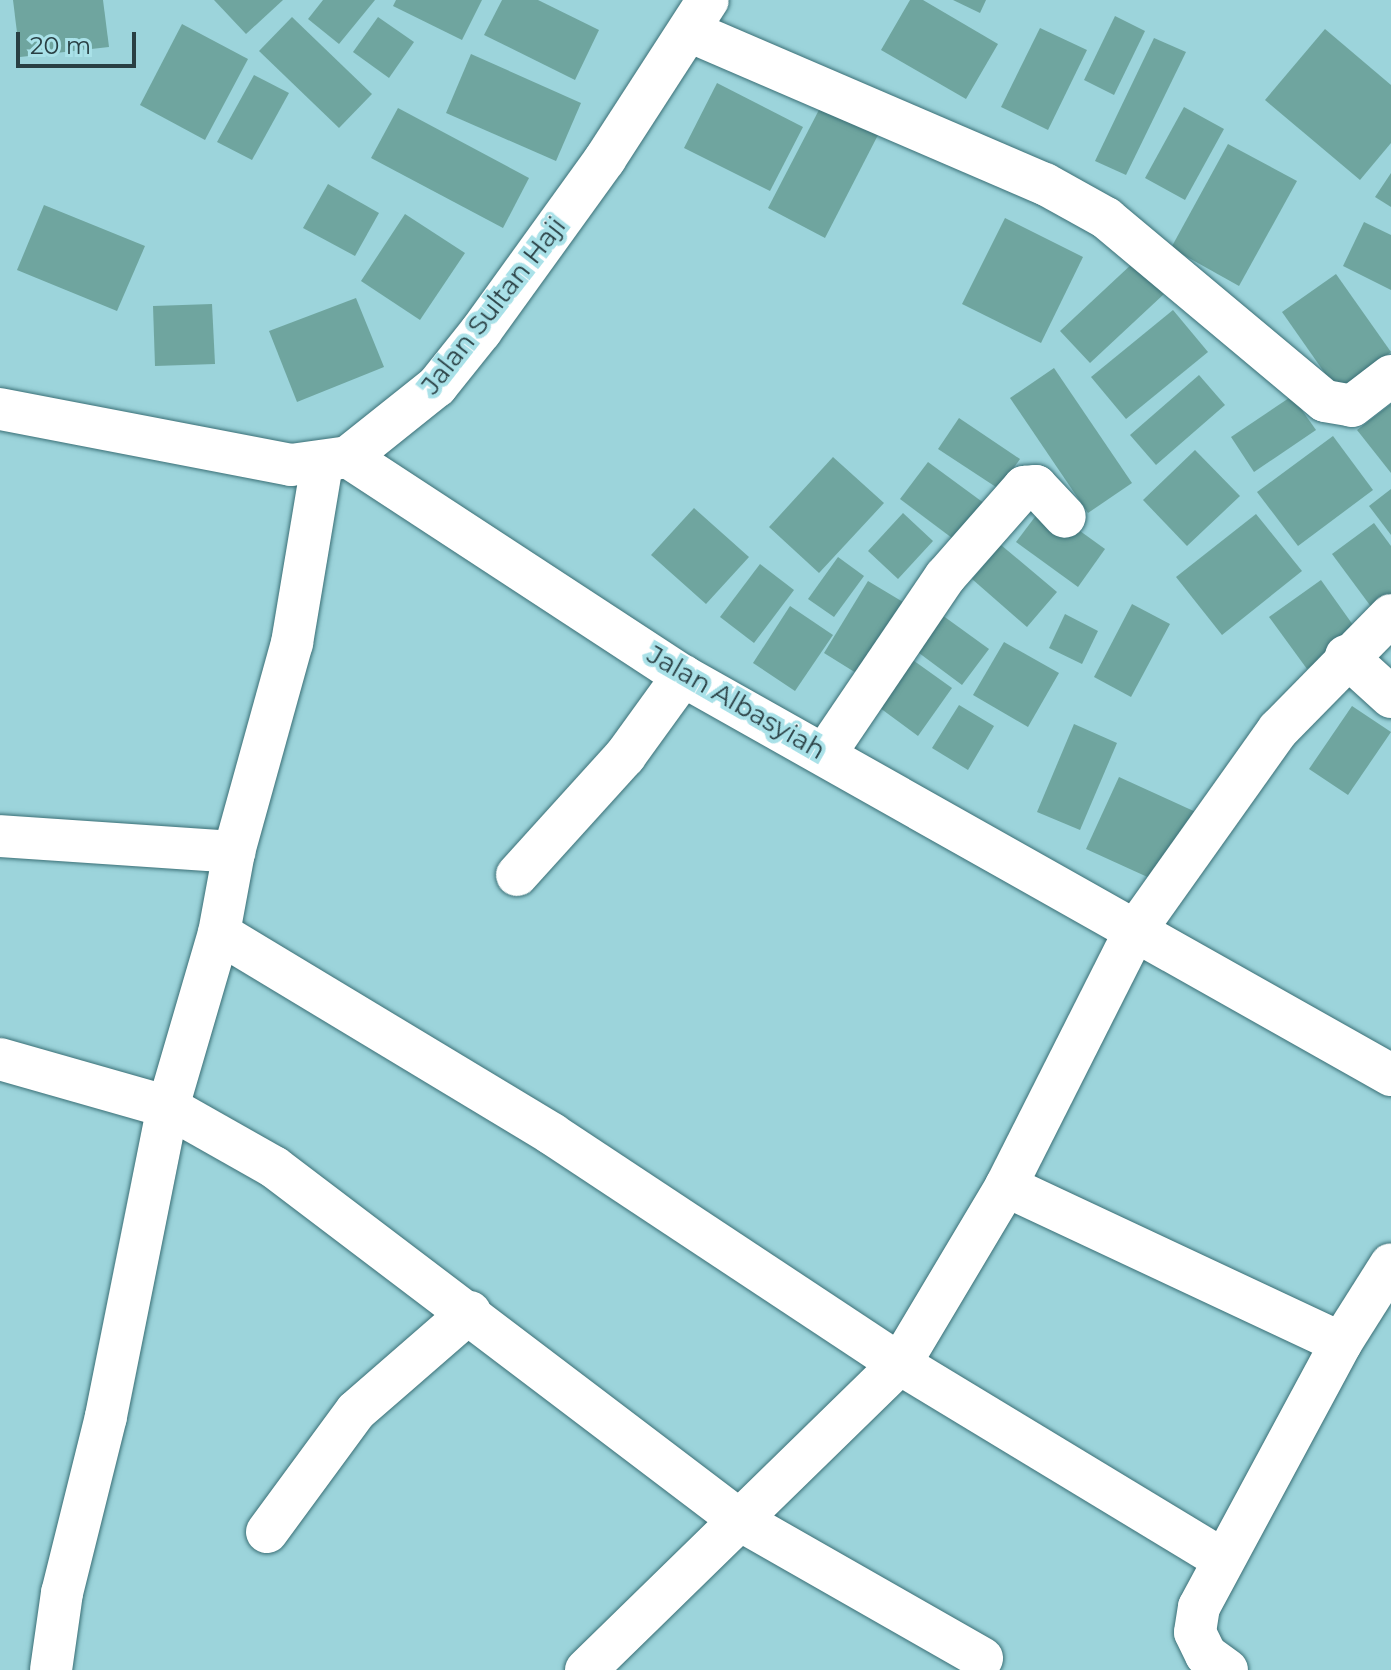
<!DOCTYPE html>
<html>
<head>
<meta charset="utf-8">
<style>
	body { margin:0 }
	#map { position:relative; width:1391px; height:1670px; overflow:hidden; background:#9cd4db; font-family:Montserrat,sans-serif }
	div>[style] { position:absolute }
	.building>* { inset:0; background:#6fa59f }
	.roads { filter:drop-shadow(0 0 2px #3a6f76) drop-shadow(0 0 2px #3a6f76) }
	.minor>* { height:42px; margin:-21px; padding:0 21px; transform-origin:21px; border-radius:21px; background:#fff }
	span { translate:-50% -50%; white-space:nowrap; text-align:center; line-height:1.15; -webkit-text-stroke:8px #a9e1e8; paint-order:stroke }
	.street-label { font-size:26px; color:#293f43 }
	.scale { position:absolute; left:16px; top:32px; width:120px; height:36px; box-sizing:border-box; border:4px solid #293f43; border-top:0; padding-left:10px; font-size:24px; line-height:28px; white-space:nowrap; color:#293f43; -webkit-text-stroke:6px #a9e1e8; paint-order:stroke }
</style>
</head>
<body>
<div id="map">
	<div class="building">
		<div style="clip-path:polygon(13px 0,103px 0,109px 47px,20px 57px)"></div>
		<div style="clip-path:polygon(214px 0,283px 0,246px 34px)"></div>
		<div style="clip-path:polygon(323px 0,375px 0,339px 44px,308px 19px)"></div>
		<div style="clip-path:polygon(396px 0,482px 0,462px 40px,393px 6px)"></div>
		<div style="clip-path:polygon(502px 0,538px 0,599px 30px,575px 80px,484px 35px)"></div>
		<div style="clip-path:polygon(910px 0,923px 0,998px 44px,966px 99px,881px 50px)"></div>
		<div style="clip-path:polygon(953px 0,986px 0,980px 13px)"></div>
		<div style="clip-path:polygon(1115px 16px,1145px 31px,1114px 95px,1084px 80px)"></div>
		<div style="clip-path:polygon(292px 17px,372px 94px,339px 128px,259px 51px)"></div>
		<div style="clip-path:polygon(378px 17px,414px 42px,389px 78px,353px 52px)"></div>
		<div style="clip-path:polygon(182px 24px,248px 59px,205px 140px,140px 105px)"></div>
		<div style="clip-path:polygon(1040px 28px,1087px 50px,1048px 130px,1001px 107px)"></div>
		<div style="clip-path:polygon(1325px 29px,1391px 85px,1391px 143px,1360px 180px,1265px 100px)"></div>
		<div style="clip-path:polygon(1154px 38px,1186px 52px,1126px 175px,1095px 161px)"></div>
		<div style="clip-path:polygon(471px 54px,581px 103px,556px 161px,446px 113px)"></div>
		<div style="clip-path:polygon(254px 75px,289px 93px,252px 160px,217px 142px)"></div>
		<div style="clip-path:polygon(717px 83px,803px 127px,770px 191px,684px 148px)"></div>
		<div style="clip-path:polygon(821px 106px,878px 135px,825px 238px,768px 208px)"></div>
		<div style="clip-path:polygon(1184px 107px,1224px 129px,1185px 200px,1145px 178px)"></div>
		<div style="clip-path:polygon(398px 108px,529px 178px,503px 228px,371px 158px)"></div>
		<div style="clip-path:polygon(1228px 144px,1297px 181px,1239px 286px,1171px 248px)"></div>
		<div style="clip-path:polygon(1391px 173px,1391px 207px,1375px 197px)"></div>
		<div style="clip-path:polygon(328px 184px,379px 213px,355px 256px,303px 228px)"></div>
		<div style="clip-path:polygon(44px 205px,145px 246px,117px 311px,17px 270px)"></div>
		<div style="clip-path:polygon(405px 214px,465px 253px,420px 320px,361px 281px)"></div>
		<div style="clip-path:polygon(1005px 218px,1083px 257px,1041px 343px,962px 304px)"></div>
		<div style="clip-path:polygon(1364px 222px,1391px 235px,1391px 290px,1343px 266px)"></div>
		<div style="clip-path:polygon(1134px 262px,1164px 294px,1090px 363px,1060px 331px)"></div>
		<div style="clip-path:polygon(1336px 274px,1391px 352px,1338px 392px,1282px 312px)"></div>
		<div style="clip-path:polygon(356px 298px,384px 367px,297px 402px,269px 331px)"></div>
		<div style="clip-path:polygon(212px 304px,215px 364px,155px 366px,153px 306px)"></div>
		<div style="clip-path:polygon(1173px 310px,1208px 352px,1126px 419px,1091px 377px)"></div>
		<div style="clip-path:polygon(1054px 368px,1132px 483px,1088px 513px,1010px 398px)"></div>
		<div style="clip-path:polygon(1199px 375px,1225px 405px,1156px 465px,1130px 435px)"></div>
		<div style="clip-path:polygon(1292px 396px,1316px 430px,1254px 472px,1231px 437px)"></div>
		<div style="clip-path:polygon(1391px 404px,1391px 473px,1357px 430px)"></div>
		<div style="clip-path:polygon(959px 418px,1020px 459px,999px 489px,938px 449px)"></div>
		<div style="clip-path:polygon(1333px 436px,1373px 490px,1298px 546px,1257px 492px)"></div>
		<div style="clip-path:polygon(1195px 450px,1240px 496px,1187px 546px,1143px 500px)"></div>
		<div style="clip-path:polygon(833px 457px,884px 503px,819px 573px,769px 527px)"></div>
		<div style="clip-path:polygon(928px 462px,992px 509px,964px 547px,900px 499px)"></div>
		<div style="clip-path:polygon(1391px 489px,1391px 535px,1369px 506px)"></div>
		<div style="clip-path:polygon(1044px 505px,1105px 549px,1078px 587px,1016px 542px)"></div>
		<div style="clip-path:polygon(694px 508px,749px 557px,706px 604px,651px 555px)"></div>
		<div style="clip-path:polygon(903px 513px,933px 541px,898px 579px,868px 551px)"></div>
		<div style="clip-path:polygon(1256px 514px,1302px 571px,1222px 635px,1176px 577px)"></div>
		<div style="clip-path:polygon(1374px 523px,1391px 546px,1391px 594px,1372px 608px,1332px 554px)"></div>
		<div style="clip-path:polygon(1001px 545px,1057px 592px,1027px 627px,972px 579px)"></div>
		<div style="clip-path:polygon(838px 557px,864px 576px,834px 617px,808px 599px)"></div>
		<div style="clip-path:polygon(760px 564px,794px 590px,754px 643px,720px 617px)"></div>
		<div style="clip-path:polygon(1321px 580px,1358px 632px,1307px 669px,1269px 617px)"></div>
		<div style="clip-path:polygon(868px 581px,913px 608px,869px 681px,824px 653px)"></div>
		<div style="clip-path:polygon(1132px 604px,1170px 624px,1131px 697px,1094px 677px)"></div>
		<div style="clip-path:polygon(790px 606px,833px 635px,795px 691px,753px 663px)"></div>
		<div style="clip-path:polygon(1065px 614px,1098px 631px,1082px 664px,1049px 648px)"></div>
		<div style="clip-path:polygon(942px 615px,989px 649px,962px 685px,915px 650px)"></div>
		<div style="clip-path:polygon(1004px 642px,1059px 673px,1028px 727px,973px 695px)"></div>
		<div style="clip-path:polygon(910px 658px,952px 688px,918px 736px,876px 705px)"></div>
		<div style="clip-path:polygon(959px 705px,994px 726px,968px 770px,932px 748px)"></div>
		<div style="clip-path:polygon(1352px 706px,1391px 732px,1348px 795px,1309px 769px)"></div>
		<div style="clip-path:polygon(1074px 724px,1117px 743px,1080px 830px,1037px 812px)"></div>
		<div style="clip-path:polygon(1119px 777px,1198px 813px,1165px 885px,1086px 849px)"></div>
	</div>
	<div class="roads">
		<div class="minor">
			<div style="left:689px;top:31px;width:387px;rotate:23.3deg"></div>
			<div style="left:1045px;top:184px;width:70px;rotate:29.1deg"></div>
			<div style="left:1106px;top:218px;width:285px;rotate:39.9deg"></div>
			<div style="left:1325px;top:401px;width:27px;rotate:10deg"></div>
			<div style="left:1352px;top:406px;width:49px;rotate:-37.6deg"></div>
			<div style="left:0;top:409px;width:296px;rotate:10.9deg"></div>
			<div style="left:291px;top:465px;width:58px;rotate:-8deg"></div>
			<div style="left:348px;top:457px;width:114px;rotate:-38.6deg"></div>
			<div style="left:437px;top:386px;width:70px;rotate:-51.3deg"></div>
			<div style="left:481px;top:331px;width:212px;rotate:-54.2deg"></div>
			<div style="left:605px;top:159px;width:189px;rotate:-57.1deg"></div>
			<div style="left:348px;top:457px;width:400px;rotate:33.2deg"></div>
			<div style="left:683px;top:676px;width:813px;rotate:29.4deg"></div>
			<div style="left:1346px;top:656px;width:61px;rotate:42.3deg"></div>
			<div style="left:825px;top:754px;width:214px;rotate:-55.9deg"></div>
			<div style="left:945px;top:577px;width:120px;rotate:-48.7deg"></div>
			<div style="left:1024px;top:487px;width:12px;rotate:-5deg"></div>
			<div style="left:1036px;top:486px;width:42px;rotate:46.9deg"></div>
			<div style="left:0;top:836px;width:235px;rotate:3.9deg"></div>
			<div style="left:517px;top:875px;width:161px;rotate:-47.8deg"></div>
			<div style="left:625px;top:756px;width:99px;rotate:-54.1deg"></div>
			<div style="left:219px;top:933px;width:389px;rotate:31.1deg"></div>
			<div style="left:552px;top:1134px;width:417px;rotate:33.5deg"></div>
			<div style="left:900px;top:1364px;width:376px;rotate:31.2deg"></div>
			<div style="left:0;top:1059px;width:175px;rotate:15.9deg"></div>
			<div style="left:168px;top:1107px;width:122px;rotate:29.5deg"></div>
			<div style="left:274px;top:1167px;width:582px;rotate:37.18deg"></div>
			<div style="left:738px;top:1519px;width:281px;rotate:29.7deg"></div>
			<div style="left:1006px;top:1186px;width:370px;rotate:25.1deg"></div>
			<div style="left:267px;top:1532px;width:150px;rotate:-53.7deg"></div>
			<div style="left:356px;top:1411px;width:151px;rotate:-41deg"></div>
			<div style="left:51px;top:1670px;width:78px;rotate:-81.9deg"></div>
			<div style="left:62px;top:1593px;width:182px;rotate:-76deg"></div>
			<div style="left:106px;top:1416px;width:315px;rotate:-78.7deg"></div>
			<div style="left:168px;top:1107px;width:181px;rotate:-73.7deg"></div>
			<div style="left:219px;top:933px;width:82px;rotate:-79.5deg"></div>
			<div style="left:234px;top:852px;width:217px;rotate:-74.5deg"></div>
			<div style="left:292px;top:643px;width:182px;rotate:-80.5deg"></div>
			<div style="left:586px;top:1670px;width:438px;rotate:-44.3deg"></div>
			<div style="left:900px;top:1364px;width:207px;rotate:-59.2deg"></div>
			<div style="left:1006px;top:1186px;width:286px;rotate:-63.2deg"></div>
			<div style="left:1135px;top:931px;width:247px;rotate:-54.6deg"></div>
			<div style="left:1278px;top:730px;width:161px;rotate:-45.5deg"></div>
			<div style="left:1227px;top:1670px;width:26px;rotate:-144deg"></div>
			<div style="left:1206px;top:1655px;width:25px;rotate:-116deg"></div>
			<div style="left:1195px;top:1632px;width:25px;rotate:-81deg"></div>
			<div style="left:1199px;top:1607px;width:300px;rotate:-61.7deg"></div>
			<div style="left:1341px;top:1343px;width:93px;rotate:-57.7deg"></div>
		</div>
	</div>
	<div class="street-label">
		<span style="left:494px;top:306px;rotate:-52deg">Jalan Sultan Haji</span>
		<span style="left:736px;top:703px;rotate:30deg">Jalan Albasyiah</span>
	</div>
	<div class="scale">20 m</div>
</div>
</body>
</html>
